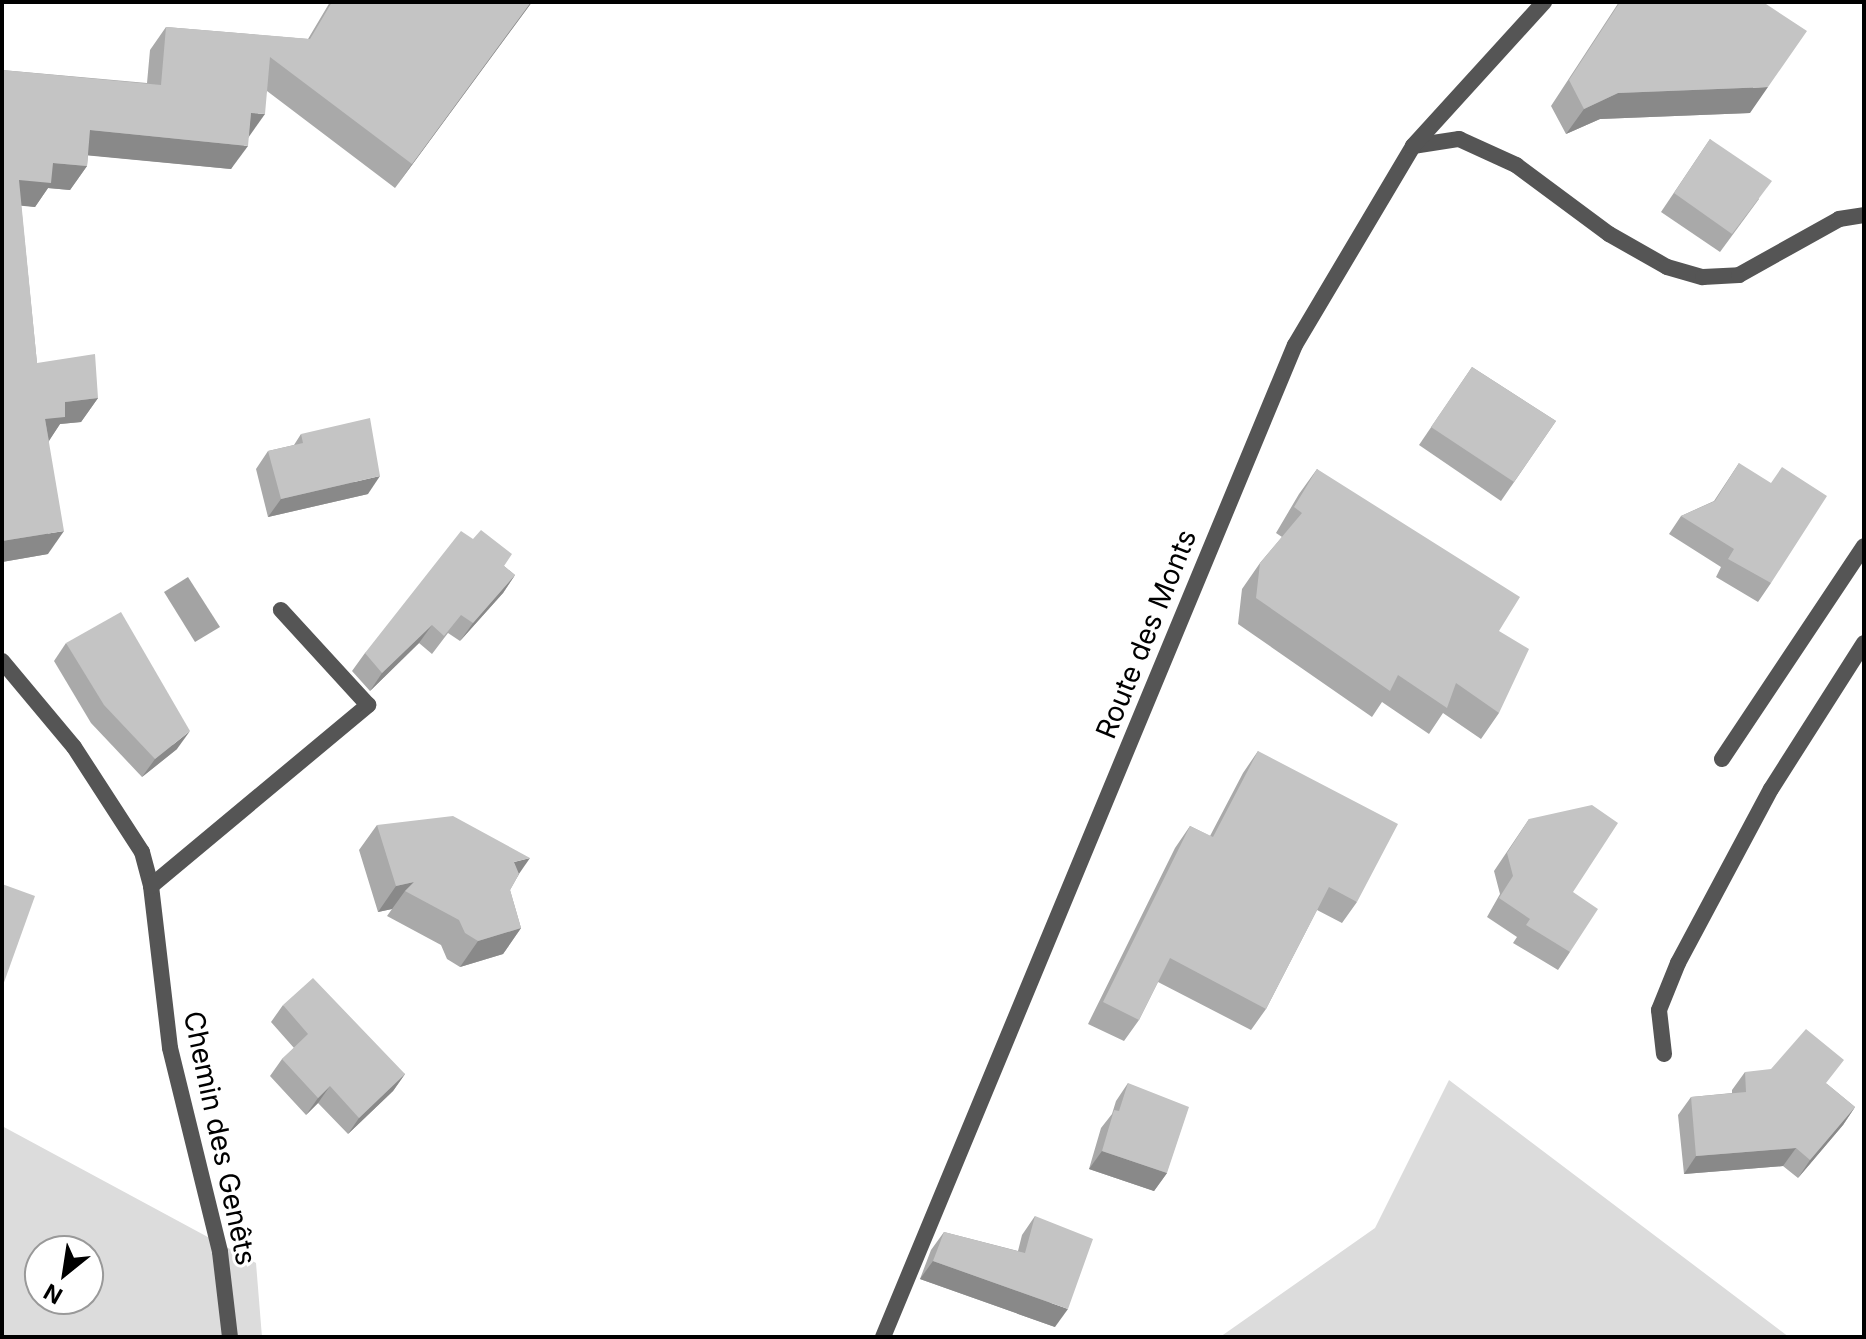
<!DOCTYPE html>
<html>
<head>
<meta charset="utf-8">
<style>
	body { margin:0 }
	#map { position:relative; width:1866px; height:1339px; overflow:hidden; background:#fff; font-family:Inter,sans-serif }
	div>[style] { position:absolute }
	.green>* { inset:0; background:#dcdcdc }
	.water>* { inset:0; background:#a3a3a3 }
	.service>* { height:16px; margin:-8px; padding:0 8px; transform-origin:8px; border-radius:8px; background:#555 }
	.minor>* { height:16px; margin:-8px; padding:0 8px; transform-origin:8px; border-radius:8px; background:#555 }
	.wall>* { inset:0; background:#a9a9a9 }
	.shaded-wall>* { inset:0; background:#898989 }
	.building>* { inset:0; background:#c4c4c4 }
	span { translate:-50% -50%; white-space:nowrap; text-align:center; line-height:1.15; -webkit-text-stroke:6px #fff; paint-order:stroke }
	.street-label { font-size:28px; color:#000 }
	.frame { position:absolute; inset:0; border:4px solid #000; pointer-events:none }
	.north { position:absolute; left:24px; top:1235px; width:80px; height:80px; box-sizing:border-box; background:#fff; border:2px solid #999; border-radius:50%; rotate:210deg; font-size:22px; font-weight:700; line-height:32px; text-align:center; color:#000 }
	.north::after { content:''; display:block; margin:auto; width:28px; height:36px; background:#000; clip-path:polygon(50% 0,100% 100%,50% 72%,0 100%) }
</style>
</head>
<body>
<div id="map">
	<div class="green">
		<div style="clip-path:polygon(1449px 1080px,1789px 1337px,1220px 1337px,1375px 1228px)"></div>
		<div style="clip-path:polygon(evenodd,2px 1126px,256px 1263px,262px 1337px,2px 1337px,2px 1126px,40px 1251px,88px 1251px,88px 1299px,40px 1299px,40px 1251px)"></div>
	</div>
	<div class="water">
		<div style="clip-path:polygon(188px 577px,220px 627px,195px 642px,164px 592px)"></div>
	</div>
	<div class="service">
		<div style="left:1413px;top:146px;width:47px;rotate:-8.7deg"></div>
		<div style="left:1459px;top:139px;width:63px;rotate:24.5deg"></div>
		<div style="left:1516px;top:165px;width:116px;rotate:36.6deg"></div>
		<div style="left:1609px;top:234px;width:67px;rotate:29.6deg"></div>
		<div style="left:1667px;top:267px;width:37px;rotate:16deg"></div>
		<div style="left:1703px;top:277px;width:36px;rotate:-3deg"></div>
		<div style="left:1739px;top:275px;width:115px;rotate:-29.2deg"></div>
		<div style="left:1839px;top:219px;width:25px;rotate:-9deg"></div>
		<div style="left:1722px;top:759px;width:256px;rotate:-56.3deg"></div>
		<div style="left:1664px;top:1054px;width:44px;rotate:-96.5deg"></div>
		<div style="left:1659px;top:1010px;width:51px;rotate:-68deg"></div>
		<div style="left:1678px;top:963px;width:197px;rotate:-61.9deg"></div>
		<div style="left:1771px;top:789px;width:173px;rotate:-57.5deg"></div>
	</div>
	<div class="minor">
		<div style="left:2px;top:661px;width:112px;rotate:50.1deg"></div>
		<div style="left:74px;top:747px;width:125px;rotate:57.1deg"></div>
		<div style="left:142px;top:852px;width:35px;rotate:75deg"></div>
		<div style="left:151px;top:886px;width:163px;rotate:83.3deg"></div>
		<div style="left:170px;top:1048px;width:210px;rotate:76.2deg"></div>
		<div style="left:220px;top:1252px;width:86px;rotate:83.3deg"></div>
		<div style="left:151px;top:886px;width:283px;rotate:-39.8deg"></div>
		<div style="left:368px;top:705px;width:129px;rotate:-132.5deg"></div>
		<div style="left:883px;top:1337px;width:1074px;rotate:-67.45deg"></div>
		<div style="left:1295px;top:345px;width:231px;rotate:-59.3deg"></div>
		<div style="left:1413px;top:146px;width:195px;rotate:-47.7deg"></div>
	</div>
	<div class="wall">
		<div style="clip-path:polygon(330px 2px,532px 2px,395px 188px,267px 91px,248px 138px,231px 169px,88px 155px,87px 166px,70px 190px,48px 188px,35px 207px,21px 205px,37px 363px,98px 398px,81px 422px,60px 424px,49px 440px,48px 554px,2px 562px,2px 70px,147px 83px,150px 50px,166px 27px,308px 39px)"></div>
		<div style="clip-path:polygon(1619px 2px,1763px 2px,1750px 113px,1600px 119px,1566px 134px,1551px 106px)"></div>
		<div style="clip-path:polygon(1710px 139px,1759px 199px,1720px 252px,1661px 212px)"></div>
		<div style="clip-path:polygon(1472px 367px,1556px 421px,1501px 501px,1419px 445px)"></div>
		<div style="clip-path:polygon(301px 434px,368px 494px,268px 517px,256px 469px,268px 451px,294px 445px)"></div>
		<div style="clip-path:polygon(1739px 463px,1771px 583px,1758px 602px,1716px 577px,1721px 567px,1669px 534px,1681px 516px,1714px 501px)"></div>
		<div style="clip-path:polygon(1317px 469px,1499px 631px,1499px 713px,1481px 739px,1443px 713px,1429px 734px,1382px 702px,1372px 717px,1238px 624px,1242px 589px,1260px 563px,1282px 537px,1276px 533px,1299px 494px)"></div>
		<div style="clip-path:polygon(504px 566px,515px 575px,503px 593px,460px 641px,448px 633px,432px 654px,419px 643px,370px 691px,352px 671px,365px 653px)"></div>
		<div style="clip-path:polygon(66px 643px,177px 749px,142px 777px,91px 723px,54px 661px)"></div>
		<div style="clip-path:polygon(1258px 751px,1357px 902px,1342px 923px,1317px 910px,1266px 1009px,1251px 1030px,1158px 982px,1139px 1020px,1124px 1041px,1088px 1024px,1175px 848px,1190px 826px,1210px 836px,1243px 773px)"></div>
		<div style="clip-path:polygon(1529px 819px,1573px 892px,1570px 952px,1558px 970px,1513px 943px,1517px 937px,1487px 917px,1500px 894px,1494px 871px)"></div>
		<div style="clip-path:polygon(377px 825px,519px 874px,510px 890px,521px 928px,503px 954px,460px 967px,447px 959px,441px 945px,387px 916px,392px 909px,378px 912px,359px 850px)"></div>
		<div style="clip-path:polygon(283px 1005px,405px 1074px,393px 1091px,348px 1134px,318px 1103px,306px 1115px,270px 1076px,282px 1059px,294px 1048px,271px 1022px)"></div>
		<div style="clip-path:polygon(1745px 1072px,1827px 1084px,1855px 1107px,1843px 1125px,1798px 1178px,1783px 1166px,1684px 1174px,1678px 1115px,1691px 1097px,1732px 1093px,1732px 1090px)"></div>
		<div style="clip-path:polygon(1128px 1083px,1167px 1173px,1154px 1191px,1089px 1169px,1101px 1128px,1112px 1114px,1116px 1101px)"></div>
		<div style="clip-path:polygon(1035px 1216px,1055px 1327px,920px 1279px,931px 1250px,944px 1232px,1018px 1251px,1022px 1235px)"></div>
	</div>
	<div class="shaded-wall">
		<div style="clip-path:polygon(531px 2px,532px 2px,395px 188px,412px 164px)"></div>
		<div style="clip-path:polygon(1768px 87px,1750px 113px,1600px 119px,1566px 134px,1584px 109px,1618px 93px)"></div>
		<div style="clip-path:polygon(251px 113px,265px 114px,248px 138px)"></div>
		<div style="clip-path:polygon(90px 130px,248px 146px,231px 169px,73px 154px)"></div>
		<div style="clip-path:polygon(53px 163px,87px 166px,70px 190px,48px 188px,35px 207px,2px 204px,19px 180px)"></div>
		<div style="clip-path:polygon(98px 398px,81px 422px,60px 424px,49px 441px,45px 419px,65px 402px)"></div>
		<div style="clip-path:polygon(380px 476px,368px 494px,268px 517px,281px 499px)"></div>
		<div style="clip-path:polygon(64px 531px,48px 554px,2px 562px,2px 541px)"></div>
		<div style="clip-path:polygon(515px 575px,503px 593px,460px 641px,473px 623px)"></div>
		<div style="clip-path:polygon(432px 625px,419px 643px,370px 691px,382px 673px)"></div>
		<div style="clip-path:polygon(190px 731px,177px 749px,142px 777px,155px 759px)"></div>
		<div style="clip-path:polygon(530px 858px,512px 884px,514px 862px)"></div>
		<div style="clip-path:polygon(414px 882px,405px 891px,392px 909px,378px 912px,396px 886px)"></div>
		<div style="clip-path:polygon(521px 928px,503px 954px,460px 967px,478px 941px)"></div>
		<div style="clip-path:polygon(405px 1074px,393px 1091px,348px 1134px,359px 1118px)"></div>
		<div style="clip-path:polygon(330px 1086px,318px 1103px,306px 1115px,318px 1098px)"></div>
		<div style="clip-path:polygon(1855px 1107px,1843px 1125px,1798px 1178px,1810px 1160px)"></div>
		<div style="clip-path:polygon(1796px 1148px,1783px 1166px,1684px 1174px,1696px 1156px)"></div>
		<div style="clip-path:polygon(1102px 1151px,1167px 1173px,1154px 1191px,1089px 1169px)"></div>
		<div style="clip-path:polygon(933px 1261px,1068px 1309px,1055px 1327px,920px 1279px)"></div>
	</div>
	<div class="building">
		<div style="clip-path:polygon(332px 2px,531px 2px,412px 164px,270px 57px,265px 114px,251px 113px,248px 146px,90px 130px,87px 166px,53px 163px,51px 183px,19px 180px,37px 363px,95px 354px,98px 398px,65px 402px,65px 417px,45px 419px,64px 531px,2px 541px,2px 70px,161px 85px,166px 27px,310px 39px)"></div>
		<div style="clip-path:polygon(1620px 2px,1763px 2px,1807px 31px,1768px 87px,1618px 93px,1584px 109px,1569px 80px)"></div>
		<div style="clip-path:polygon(1710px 139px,1772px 181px,1732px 234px,1674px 193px)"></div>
		<div style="clip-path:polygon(1472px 367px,1556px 421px,1514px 482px,1431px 427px)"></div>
		<div style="clip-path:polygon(370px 418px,380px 476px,281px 499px,268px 451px,303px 443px,301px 434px)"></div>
		<div style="clip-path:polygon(1739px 463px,1771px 483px,1782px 467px,1827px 496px,1771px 583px,1728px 559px,1734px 549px,1681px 516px,1715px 501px)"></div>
		<div style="clip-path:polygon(1317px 469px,1520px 597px,1499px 631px,1529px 649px,1499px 713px,1456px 683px,1447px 708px,1398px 675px,1390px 691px,1256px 598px,1260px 563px,1302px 513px,1294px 507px)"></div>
		<div style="clip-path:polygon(481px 530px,512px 554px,504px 566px,515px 575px,473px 623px,461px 615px,444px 636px,432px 625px,382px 673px,365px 653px,461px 531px,473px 539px)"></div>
		<div style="clip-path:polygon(121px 612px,190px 731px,155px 759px,104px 705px,66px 643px)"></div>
		<div style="clip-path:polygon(1258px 751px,1398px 824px,1357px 902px,1329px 887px,1266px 1009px,1170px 958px,1139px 1020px,1103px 1002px,1190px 826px,1213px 837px)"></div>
		<div style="clip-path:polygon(1592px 805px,1618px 823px,1573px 892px,1598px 909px,1570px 952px,1526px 925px,1530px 919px,1499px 898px,1513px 876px,1507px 853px,1529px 819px)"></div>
		<div style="clip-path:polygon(453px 816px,530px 858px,514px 862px,519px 874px,510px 890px,521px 928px,478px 941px,465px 933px,459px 920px,405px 891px,414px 882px,396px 886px,377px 825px)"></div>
		<div style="clip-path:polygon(2px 884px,35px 896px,2px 988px)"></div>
		<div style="clip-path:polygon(313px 978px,405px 1074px,359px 1118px,330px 1086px,318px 1098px,282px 1059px,308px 1034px,283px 1005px)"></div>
		<div style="clip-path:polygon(1806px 1029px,1844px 1060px,1826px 1083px,1855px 1107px,1810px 1160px,1796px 1148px,1696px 1156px,1691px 1097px,1746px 1092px,1745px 1072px,1771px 1069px)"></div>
		<div style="clip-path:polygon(1128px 1083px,1189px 1107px,1167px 1173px,1102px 1151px,1114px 1110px,1119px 1111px)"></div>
		<div style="clip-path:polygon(1035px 1216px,1093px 1239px,1068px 1309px,933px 1261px,944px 1232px,1025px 1253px)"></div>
	</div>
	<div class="street-label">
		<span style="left:1146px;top:634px;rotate:-68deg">Route des Monts</span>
		<span style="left:220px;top:1138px;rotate:78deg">Chemin des Genêts</span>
	</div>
	<div class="frame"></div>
	<div class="north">N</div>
</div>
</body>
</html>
